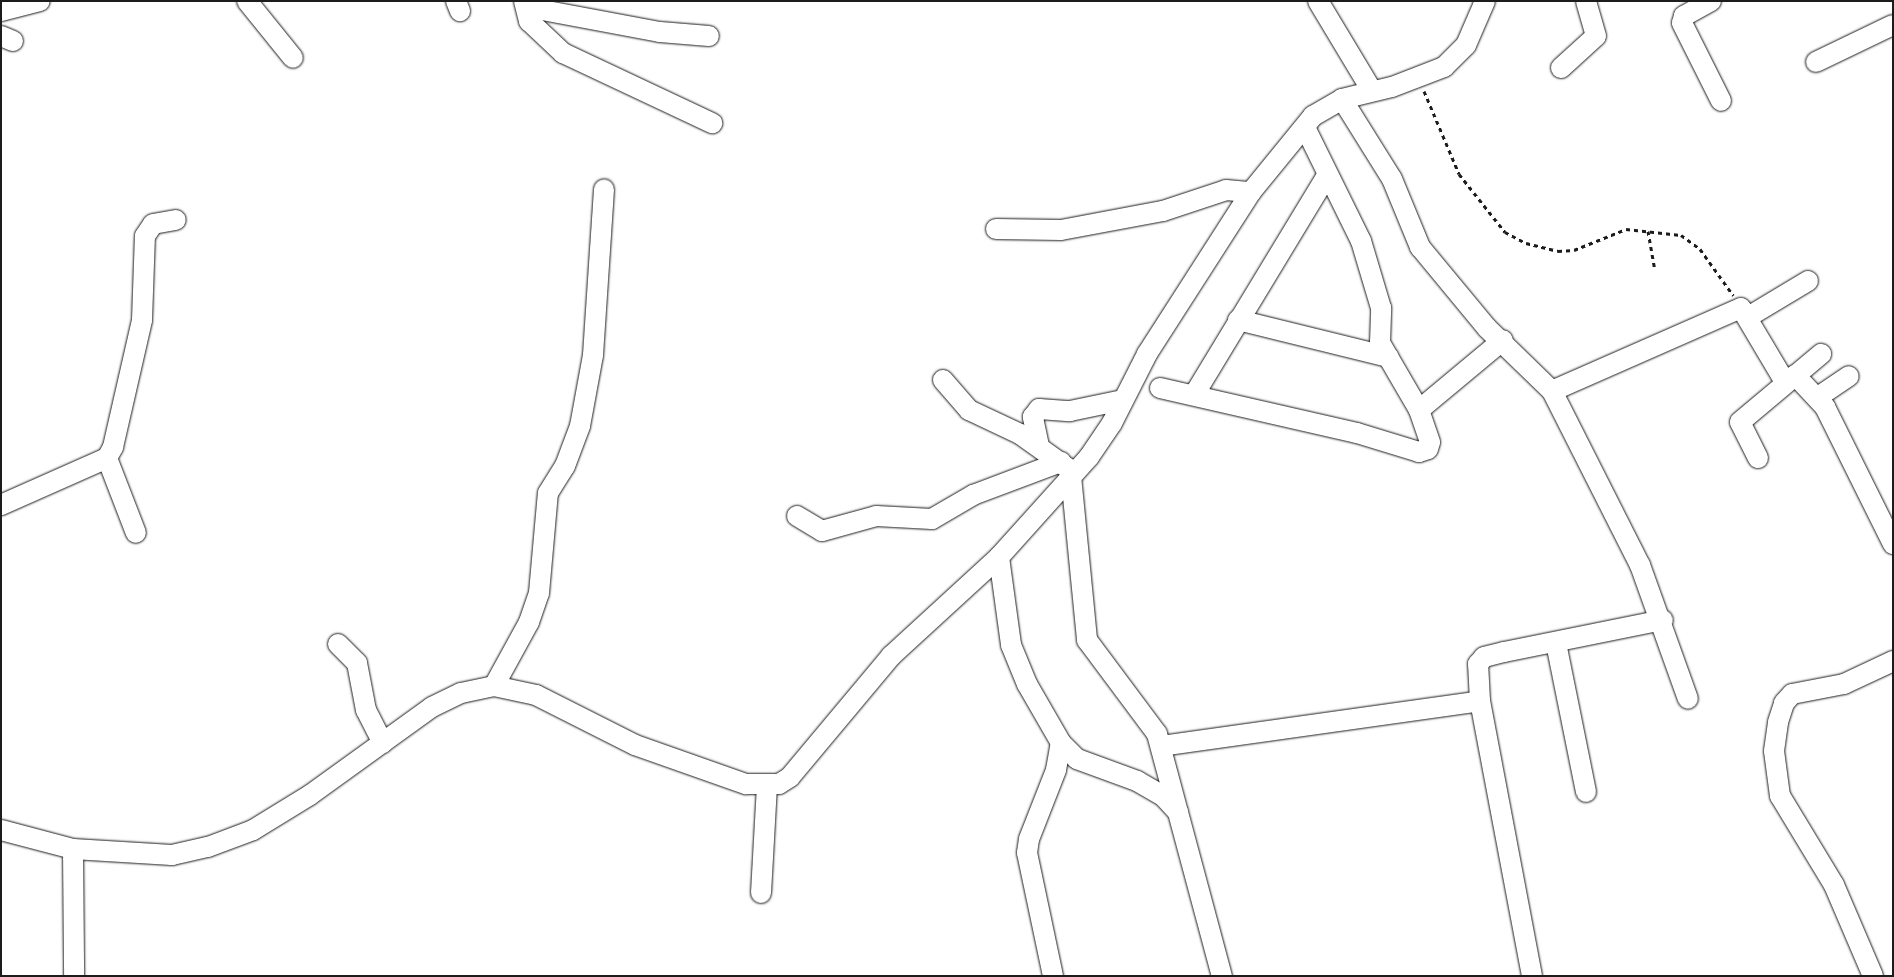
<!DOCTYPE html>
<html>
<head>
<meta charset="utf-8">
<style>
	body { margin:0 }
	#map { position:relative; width:1894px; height:977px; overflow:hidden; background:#fff; font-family:Itim,sans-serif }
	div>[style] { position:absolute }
	.path>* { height:3px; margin-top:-1.5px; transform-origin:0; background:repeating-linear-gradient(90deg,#1c1c1c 0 4px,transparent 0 8px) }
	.roads { filter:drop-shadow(0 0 1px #1c1c1c) drop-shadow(0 0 1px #1c1c1c) }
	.minor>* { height:20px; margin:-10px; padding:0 10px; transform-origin:10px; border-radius:10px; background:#fff }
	span { translate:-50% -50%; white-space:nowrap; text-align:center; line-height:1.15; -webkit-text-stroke:5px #fff; paint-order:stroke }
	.frame { position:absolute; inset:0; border:2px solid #1c1c1c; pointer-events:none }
</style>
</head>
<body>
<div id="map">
	<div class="path">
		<div style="left:1424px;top:91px;width:90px;rotate:67.1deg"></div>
		<div style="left:1459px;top:174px;width:74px;rotate:51.6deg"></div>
		<div style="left:1505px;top:232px;width:24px;rotate:28deg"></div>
		<div style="left:1526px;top:243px;width:33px;rotate:14deg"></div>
		<div style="left:1558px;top:251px;width:16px;rotate:-4deg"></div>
		<div style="left:1574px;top:250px;width:56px;rotate:-22deg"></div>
		<div style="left:1626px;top:229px;width:55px;rotate:6.2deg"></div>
		<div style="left:1681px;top:235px;width:24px;rotate:36deg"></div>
		<div style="left:1700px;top:249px;width:57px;rotate:54.3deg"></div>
		<div style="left:1648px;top:231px;width:39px;rotate:80deg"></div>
	</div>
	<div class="roads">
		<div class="minor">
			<div style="left:247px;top:1px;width:73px;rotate:51.1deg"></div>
			<div style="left:456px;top:1px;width:11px;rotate:68deg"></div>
			<div style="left:524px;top:1px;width:21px;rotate:76deg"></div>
			<div style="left:529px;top:21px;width:47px;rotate:43.3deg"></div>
			<div style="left:563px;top:53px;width:165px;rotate:25.2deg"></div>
			<div style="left:1318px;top:1px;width:105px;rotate:59deg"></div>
			<div style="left:1711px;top:1px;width:31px;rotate:151deg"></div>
			<div style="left:1684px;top:16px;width:7px;rotate:106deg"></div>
			<div style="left:1682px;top:23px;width:87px;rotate:63.4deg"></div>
			<div style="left:526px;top:7px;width:136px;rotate:10.6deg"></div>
			<div style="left:660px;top:32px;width:49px;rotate:4.7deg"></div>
			<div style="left:1px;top:11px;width:40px;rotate:-14.4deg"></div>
			<div style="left:1px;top:36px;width:13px;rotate:23deg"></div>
			<div style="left:1816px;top:62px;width:85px;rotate:-25.7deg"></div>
			<div style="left:1561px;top:68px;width:47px;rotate:-42.4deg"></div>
			<div style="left:1596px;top:36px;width:36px;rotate:-106deg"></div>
			<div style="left:1342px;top:99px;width:94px;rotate:58deg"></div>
			<div style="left:1392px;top:179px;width:74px;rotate:67.6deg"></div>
			<div style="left:1420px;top:247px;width:105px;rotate:50.4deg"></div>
			<div style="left:1487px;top:328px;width:91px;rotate:44.1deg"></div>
			<div style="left:1552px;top:391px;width:195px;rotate:63.2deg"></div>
			<div style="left:1640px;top:565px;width:142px;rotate:70.3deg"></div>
			<div style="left:996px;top:229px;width:65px;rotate:0.9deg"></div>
			<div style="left:1061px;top:230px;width:104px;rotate:-10.6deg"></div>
			<div style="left:1163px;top:211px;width:66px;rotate:-18.4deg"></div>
			<div style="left:1226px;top:190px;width:25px;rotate:5deg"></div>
			<div style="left:1748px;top:317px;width:70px;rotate:-31deg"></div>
			<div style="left:1238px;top:320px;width:155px;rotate:13.8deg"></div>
			<div style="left:1795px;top:375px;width:44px;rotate:46.8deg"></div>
			<div style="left:1825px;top:407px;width:153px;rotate:63.6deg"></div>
			<div style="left:943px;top:380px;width:40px;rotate:49deg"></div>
			<div style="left:969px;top:410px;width:56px;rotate:25.2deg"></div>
			<div style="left:1020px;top:434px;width:60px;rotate:35.5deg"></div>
			<div style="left:1160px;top:388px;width:202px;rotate:12.9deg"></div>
			<div style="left:1357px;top:433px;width:65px;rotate:17deg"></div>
			<div style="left:1419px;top:452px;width:9px;rotate:-18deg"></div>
			<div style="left:1428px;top:449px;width:7px;rotate:-74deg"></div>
			<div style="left:1430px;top:442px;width:34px;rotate:-109deg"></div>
			<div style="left:1419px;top:410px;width:78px;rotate:-120.2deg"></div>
			<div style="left:1380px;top:343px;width:35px;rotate:-88deg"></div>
			<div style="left:1381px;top:308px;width:70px;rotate:-106.6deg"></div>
			<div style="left:1361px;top:241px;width:127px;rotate:-116.2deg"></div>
			<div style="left:1552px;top:391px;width:206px;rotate:-23.7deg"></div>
			<div style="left:1741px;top:308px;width:86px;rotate:59.3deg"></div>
			<div style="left:1194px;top:395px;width:258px;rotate:-58.8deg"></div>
			<div style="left:1818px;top:397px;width:37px;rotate:-34deg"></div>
			<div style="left:1419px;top:410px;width:109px;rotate:-39.8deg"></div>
			<div style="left:1039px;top:446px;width:30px;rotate:-102deg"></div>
			<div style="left:1033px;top:417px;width:10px;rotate:-53deg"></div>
			<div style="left:1039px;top:409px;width:31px;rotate:4deg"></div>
			<div style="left:1070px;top:411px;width:54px;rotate:-11.7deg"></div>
			<div style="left:107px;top:458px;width:13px;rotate:-61deg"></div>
			<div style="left:113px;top:447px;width:130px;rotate:-77.1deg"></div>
			<div style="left:142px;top:320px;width:84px;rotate:-88deg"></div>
			<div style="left:145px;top:236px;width:14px;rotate:-56deg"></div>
			<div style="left:153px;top:224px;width:23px;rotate:-10deg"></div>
			<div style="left:1758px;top:458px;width:40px;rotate:-116.6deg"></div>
			<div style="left:1740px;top:422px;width:106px;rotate:-40deg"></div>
			<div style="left:1071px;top:476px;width:165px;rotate:84.4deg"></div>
			<div style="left:1087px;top:640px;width:117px;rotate:53.3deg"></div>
			<div style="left:1157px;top:734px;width:251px;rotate:75deg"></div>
			<div style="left:1px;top:505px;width:116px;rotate:-23.9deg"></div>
			<div style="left:107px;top:458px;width:80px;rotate:68.9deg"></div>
			<div style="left:797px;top:516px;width:29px;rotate:31deg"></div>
			<div style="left:822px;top:531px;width:56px;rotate:-15.5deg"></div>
			<div style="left:876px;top:516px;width:56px;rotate:3.1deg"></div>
			<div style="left:932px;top:519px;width:48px;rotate:-30.3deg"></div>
			<div style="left:973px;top:495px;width:94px;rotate:-20.6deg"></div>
			<div style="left:999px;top:557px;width:89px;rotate:82.2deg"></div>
			<div style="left:1011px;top:645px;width:42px;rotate:67.7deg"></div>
			<div style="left:1027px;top:684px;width:68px;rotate:60deg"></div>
			<div style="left:1061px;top:743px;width:23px;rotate:45deg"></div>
			<div style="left:1077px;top:759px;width:64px;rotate:20.1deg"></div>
			<div style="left:1137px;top:781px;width:30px;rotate:30deg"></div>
			<div style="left:1163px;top:796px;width:22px;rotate:47deg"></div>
			<div style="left:1556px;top:643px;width:152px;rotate:78.6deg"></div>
			<div style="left:338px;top:644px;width:27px;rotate:45deg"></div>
			<div style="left:357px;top:663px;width:48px;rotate:79.2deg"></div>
			<div style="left:366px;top:710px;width:37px;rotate:63deg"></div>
			<div style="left:494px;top:686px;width:73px;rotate:-61.3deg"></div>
			<div style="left:529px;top:622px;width:31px;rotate:-71deg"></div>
			<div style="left:539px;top:593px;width:100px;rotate:-84.9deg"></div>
			<div style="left:548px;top:493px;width:32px;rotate:-58deg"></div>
			<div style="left:565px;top:466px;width:43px;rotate:-69.4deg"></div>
			<div style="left:580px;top:426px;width:72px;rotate:-79.6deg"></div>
			<div style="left:593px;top:355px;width:166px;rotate:-86.2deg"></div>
			<div style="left:1161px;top:746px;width:322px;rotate:-8deg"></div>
			<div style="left:1px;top:830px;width:74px;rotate:14.8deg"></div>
			<div style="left:73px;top:849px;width:99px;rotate:3.5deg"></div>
			<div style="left:172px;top:855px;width:37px;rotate:-13deg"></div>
			<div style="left:208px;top:847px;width:48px;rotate:-20.7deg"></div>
			<div style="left:253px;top:830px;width:67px;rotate:-31.6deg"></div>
			<div style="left:310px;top:795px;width:150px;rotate:-35.8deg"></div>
			<div style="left:432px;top:707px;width:32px;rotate:-26deg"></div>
			<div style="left:461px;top:693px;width:34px;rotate:-12deg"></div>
			<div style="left:494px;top:686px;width:43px;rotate:12.1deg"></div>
			<div style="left:536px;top:695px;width:111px;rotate:26.8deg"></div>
			<div style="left:635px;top:745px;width:118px;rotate:19.4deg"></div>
			<div style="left:746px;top:784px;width:33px"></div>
			<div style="left:779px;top:784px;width:13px;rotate:-32deg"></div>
			<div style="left:790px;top:777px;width:158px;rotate:-50.1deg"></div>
			<div style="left:891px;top:656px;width:147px;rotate:-42.5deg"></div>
			<div style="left:999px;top:557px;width:135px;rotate:-48deg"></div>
			<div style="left:1089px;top:457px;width:41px;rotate:-55.9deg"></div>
			<div style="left:1112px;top:423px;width:77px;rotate:-63.1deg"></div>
			<div style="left:1147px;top:354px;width:193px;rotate:-57.3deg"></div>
			<div style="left:1251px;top:192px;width:98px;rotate:-50.8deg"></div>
			<div style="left:1313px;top:116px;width:34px;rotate:-30deg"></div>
			<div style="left:1342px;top:99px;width:51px;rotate:-13.5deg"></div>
			<div style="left:1392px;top:87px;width:56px;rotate:-21deg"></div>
			<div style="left:1444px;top:67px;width:31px;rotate:-45deg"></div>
			<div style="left:1466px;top:45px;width:48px;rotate:-66.6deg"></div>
			<div style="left:73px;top:849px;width:127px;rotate:89.5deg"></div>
			<div style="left:761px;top:893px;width:107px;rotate:-86.8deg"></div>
			<div style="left:1053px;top:976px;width:126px;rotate:-101.9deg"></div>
			<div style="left:1027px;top:853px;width:14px;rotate:-82deg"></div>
			<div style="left:1029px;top:839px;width:74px;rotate:-68.6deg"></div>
			<div style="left:1056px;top:770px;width:27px;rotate:-80deg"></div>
			<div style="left:1532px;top:976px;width:280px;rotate:-100.7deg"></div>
			<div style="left:1480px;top:701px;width:37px;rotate:-93deg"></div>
			<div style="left:1478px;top:664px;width:9px;rotate:-49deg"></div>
			<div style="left:1484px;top:657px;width:21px;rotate:-14deg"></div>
			<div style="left:1504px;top:652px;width:162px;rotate:-11.4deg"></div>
			<div style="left:1873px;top:976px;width:99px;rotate:-113.2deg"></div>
			<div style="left:1834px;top:885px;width:104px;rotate:-121.2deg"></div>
			<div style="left:1780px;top:796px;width:45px;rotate:-97.6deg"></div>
			<div style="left:1774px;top:751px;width:29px;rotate:-82deg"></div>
			<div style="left:1778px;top:722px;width:20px;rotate:-72deg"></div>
			<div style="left:1784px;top:703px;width:12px;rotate:-48deg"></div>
			<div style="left:1792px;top:694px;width:53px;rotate:-10.9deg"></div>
			<div style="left:1844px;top:684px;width:54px;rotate:-25.1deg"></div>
		</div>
	</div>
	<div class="frame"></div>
</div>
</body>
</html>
